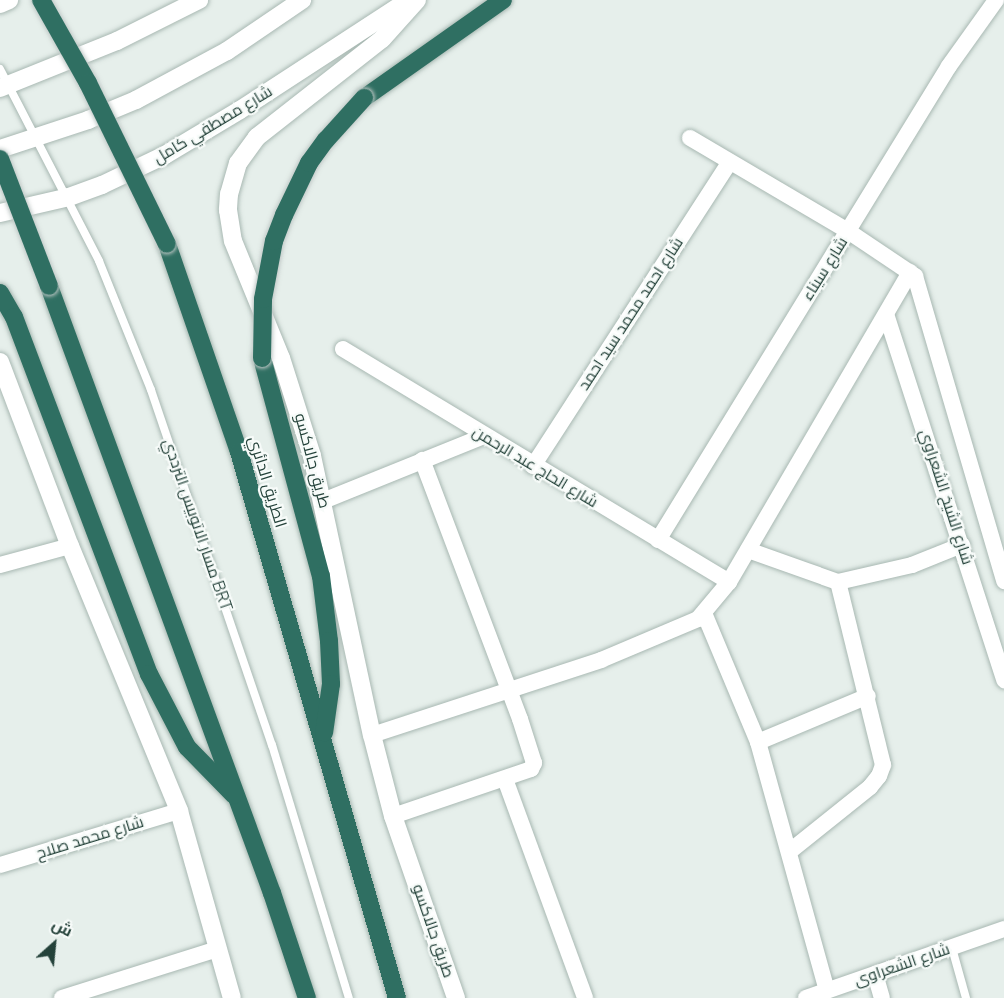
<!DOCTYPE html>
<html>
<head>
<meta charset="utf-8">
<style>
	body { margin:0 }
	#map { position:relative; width:1004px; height:998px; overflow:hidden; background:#e6efeb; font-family:Raleway,Cairo,sans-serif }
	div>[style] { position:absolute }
	.roads { filter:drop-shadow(0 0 2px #a8b8b2) drop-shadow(0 0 2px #a8b8b2) }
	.service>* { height:8px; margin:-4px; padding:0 4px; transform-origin:4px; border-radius:4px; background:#fff }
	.minor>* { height:16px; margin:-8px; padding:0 8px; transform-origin:8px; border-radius:8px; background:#fff }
	.tertiary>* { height:18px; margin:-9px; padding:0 9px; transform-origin:9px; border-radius:9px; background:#fff }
	.secondary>* { height:18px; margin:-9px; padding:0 9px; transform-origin:9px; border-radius:9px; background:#fff }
	.motorway>* { height:18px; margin:-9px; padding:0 9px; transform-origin:9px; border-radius:9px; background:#2f6f62 }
	.bridges { filter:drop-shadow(0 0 2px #c2cac8) drop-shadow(0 0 2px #c2cac8) }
	.motorway-bridge>* { height:18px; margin:-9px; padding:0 9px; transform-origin:9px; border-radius:9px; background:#2f6f62 }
	span { translate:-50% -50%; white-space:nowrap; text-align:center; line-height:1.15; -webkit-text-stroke:4.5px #f7fbf9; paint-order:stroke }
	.street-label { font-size:16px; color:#24423a }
	.north { position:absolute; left:24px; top:914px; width:60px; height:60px; -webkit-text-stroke:4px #f7fbf9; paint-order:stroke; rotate:27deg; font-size:16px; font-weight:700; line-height:24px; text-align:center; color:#24423a }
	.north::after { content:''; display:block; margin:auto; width:21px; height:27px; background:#24423a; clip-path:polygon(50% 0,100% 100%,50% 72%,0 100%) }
</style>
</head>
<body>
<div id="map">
	<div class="roads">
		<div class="service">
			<div style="left:0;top:69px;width:216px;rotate:62.7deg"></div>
			<div style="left:99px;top:261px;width:139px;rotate:68deg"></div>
			<div style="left:151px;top:390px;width:375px;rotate:71.2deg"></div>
			<div style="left:272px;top:745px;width:264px;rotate:73.1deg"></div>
			<div style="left:952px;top:948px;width:52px;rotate:74.4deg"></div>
		</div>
		<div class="minor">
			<div style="left:690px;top:138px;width:183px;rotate:30.5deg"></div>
			<div style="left:848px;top:231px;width:81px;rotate:33.9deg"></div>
			<div style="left:915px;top:276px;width:318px;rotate:73.7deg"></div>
			<div style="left:886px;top:314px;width:385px;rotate:72.1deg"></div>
			<div style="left:343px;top:349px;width:451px;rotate:31.1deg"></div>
			<div style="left:533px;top:466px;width:362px;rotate:-57.1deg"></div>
			<div style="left:323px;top:501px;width:174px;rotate:-22deg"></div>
			<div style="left:658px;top:540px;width:556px;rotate:-58.45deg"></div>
			<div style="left:949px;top:66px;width:81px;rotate:-54.5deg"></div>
			<div style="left:748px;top:550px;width:96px;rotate:19.6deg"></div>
			<div style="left:838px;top:582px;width:76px;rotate:-12.9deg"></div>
			<div style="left:912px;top:565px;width:54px;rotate:-21.8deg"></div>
			<div style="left:0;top:565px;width:73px;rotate:-15.2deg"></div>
			<div style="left:704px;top:613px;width:140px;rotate:67.3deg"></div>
			<div style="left:758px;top:742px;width:258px;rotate:74.5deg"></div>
			<div style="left:372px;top:735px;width:241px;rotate:-18.1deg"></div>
			<div style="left:601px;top:660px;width:105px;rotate:-22.9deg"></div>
			<div style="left:698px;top:619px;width:48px;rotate:-50deg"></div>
			<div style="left:729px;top:582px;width:359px;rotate:-59.7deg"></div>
			<div style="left:758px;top:742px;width:119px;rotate:-22.7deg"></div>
			<div style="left:505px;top:779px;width:233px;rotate:69.9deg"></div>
			<div style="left:393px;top:816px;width:146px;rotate:-18.8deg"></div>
			<div style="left:531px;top:769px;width:7px;rotate:-63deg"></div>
			<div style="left:534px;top:763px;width:46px;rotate:-107.7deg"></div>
			<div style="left:520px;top:719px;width:277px;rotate:-110.7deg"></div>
			<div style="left:789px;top:852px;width:104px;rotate:-38.7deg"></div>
			<div style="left:870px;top:787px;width:14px;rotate:-51deg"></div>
			<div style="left:879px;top:776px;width:12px;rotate:-70deg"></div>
			<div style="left:883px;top:765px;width:188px;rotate:-103.8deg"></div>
			<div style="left:0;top:865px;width:187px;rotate:-16.8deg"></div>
			<div style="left:875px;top:974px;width:25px;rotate:74deg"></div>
			<div style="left:62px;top:998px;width:163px;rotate:-17.5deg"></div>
			<div style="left:806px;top:998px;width:210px;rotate:-19.2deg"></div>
		</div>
		<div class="tertiary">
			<div style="left:417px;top:0;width:52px;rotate:131.9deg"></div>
			<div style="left:382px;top:39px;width:159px;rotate:141.9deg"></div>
			<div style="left:257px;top:137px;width:32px;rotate:126deg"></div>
			<div style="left:238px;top:163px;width:32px;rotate:106deg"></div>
			<div style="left:229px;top:194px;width:16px;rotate:94deg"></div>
			<div style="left:228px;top:210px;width:31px;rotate:81deg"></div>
			<div style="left:233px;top:241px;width:126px;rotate:67.7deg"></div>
			<div style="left:281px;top:358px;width:103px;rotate:72.4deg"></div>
			<div style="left:312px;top:456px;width:285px;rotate:77.9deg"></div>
			<div style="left:372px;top:735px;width:84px;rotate:75.5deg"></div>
			<div style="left:393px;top:816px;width:193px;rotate:70.9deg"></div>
			<div style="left:0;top:4px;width:10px;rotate:-24deg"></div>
			<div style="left:0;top:213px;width:71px;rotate:-13.1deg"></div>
			<div style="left:69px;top:197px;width:35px;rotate:-20deg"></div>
			<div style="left:102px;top:185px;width:70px;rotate:-25.5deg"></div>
			<div style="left:165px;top:155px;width:87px;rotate:-31deg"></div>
			<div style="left:240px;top:110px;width:202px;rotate:-33.1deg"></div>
			<div style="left:0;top:362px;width:197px;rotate:69.2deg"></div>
			<div style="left:70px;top:546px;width:287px;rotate:67.6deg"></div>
			<div style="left:179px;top:811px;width:194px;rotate:74.2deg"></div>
		</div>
		<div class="secondary">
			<div style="left:0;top:88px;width:126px;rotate:-21.9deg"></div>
			<div style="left:117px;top:41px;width:92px;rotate:-26.6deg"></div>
			<div style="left:0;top:149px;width:93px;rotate:-18.2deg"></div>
			<div style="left:88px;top:120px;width:52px;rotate:-22.6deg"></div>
			<div style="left:136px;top:100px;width:103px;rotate:-28.3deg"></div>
			<div style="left:227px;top:51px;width:91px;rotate:-34.2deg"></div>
		</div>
		<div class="motorway">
			<div style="left:364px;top:98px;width:170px;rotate:-35.2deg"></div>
			<div style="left:167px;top:244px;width:220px;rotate:70.9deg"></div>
			<div style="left:239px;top:452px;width:568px;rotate:73.86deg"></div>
			<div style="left:49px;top:286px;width:647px;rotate:69.83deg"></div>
			<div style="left:272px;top:893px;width:111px;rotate:71.6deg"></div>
			<div style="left:0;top:293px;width:28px;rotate:60deg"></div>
			<div style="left:14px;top:317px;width:382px;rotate:69.3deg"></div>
			<div style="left:149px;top:674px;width:82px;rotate:62.5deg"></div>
			<div style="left:187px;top:747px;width:67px;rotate:45.6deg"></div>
			<div style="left:262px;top:358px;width:226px;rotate:74.9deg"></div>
			<div style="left:321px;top:576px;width:65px;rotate:83deg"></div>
			<div style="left:329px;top:641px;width:43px;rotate:87.3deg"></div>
			<div style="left:331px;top:684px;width:49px;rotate:98.1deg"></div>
		</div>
	</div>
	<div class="bridges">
		<div class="motorway-bridge">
			<div style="left:41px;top:0;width:95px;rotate:60.5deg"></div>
			<div style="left:88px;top:83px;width:179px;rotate:63.9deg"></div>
			<div style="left:0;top:159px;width:136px;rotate:68.9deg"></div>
			<div style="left:262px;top:358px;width:59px;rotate:-89deg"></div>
			<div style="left:263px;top:299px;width:59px;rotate:-79.3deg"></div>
			<div style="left:274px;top:241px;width:28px;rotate:-69deg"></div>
			<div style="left:284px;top:215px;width:58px;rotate:-64.3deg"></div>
			<div style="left:309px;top:163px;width:29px;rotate:-54deg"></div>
			<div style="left:326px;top:140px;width:57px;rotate:-47.9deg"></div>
		</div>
	</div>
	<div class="street-label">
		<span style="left:213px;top:125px;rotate:-31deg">شارع مصطفي كامل</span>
		<span style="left:825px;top:269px;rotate:-58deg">شارع سيناء</span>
		<span style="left:631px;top:314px;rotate:-57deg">شارع احمد محمد سيد احمد</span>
		<span style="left:312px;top:461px;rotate:75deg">طريق جالاكسو</span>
		<span style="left:535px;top:467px;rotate:31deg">شارع الحاج عبد الرحمن</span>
		<span style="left:267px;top:482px;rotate:73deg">الطريق الدائري</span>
		<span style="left:946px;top:497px;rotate:72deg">شارع الشيخ الشعراوي</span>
		<span style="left:197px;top:525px;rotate:71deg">مسار الاتوبيس الترددي BRT</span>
		<span style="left:90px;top:838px;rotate:-17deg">شارع محمد صلاح</span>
		<span style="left:433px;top:931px;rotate:71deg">طريق جالاكسو</span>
		<span style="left:902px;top:965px;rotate:-19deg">شارع الشعراوى</span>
	</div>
	<div class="north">ش</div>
</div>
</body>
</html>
